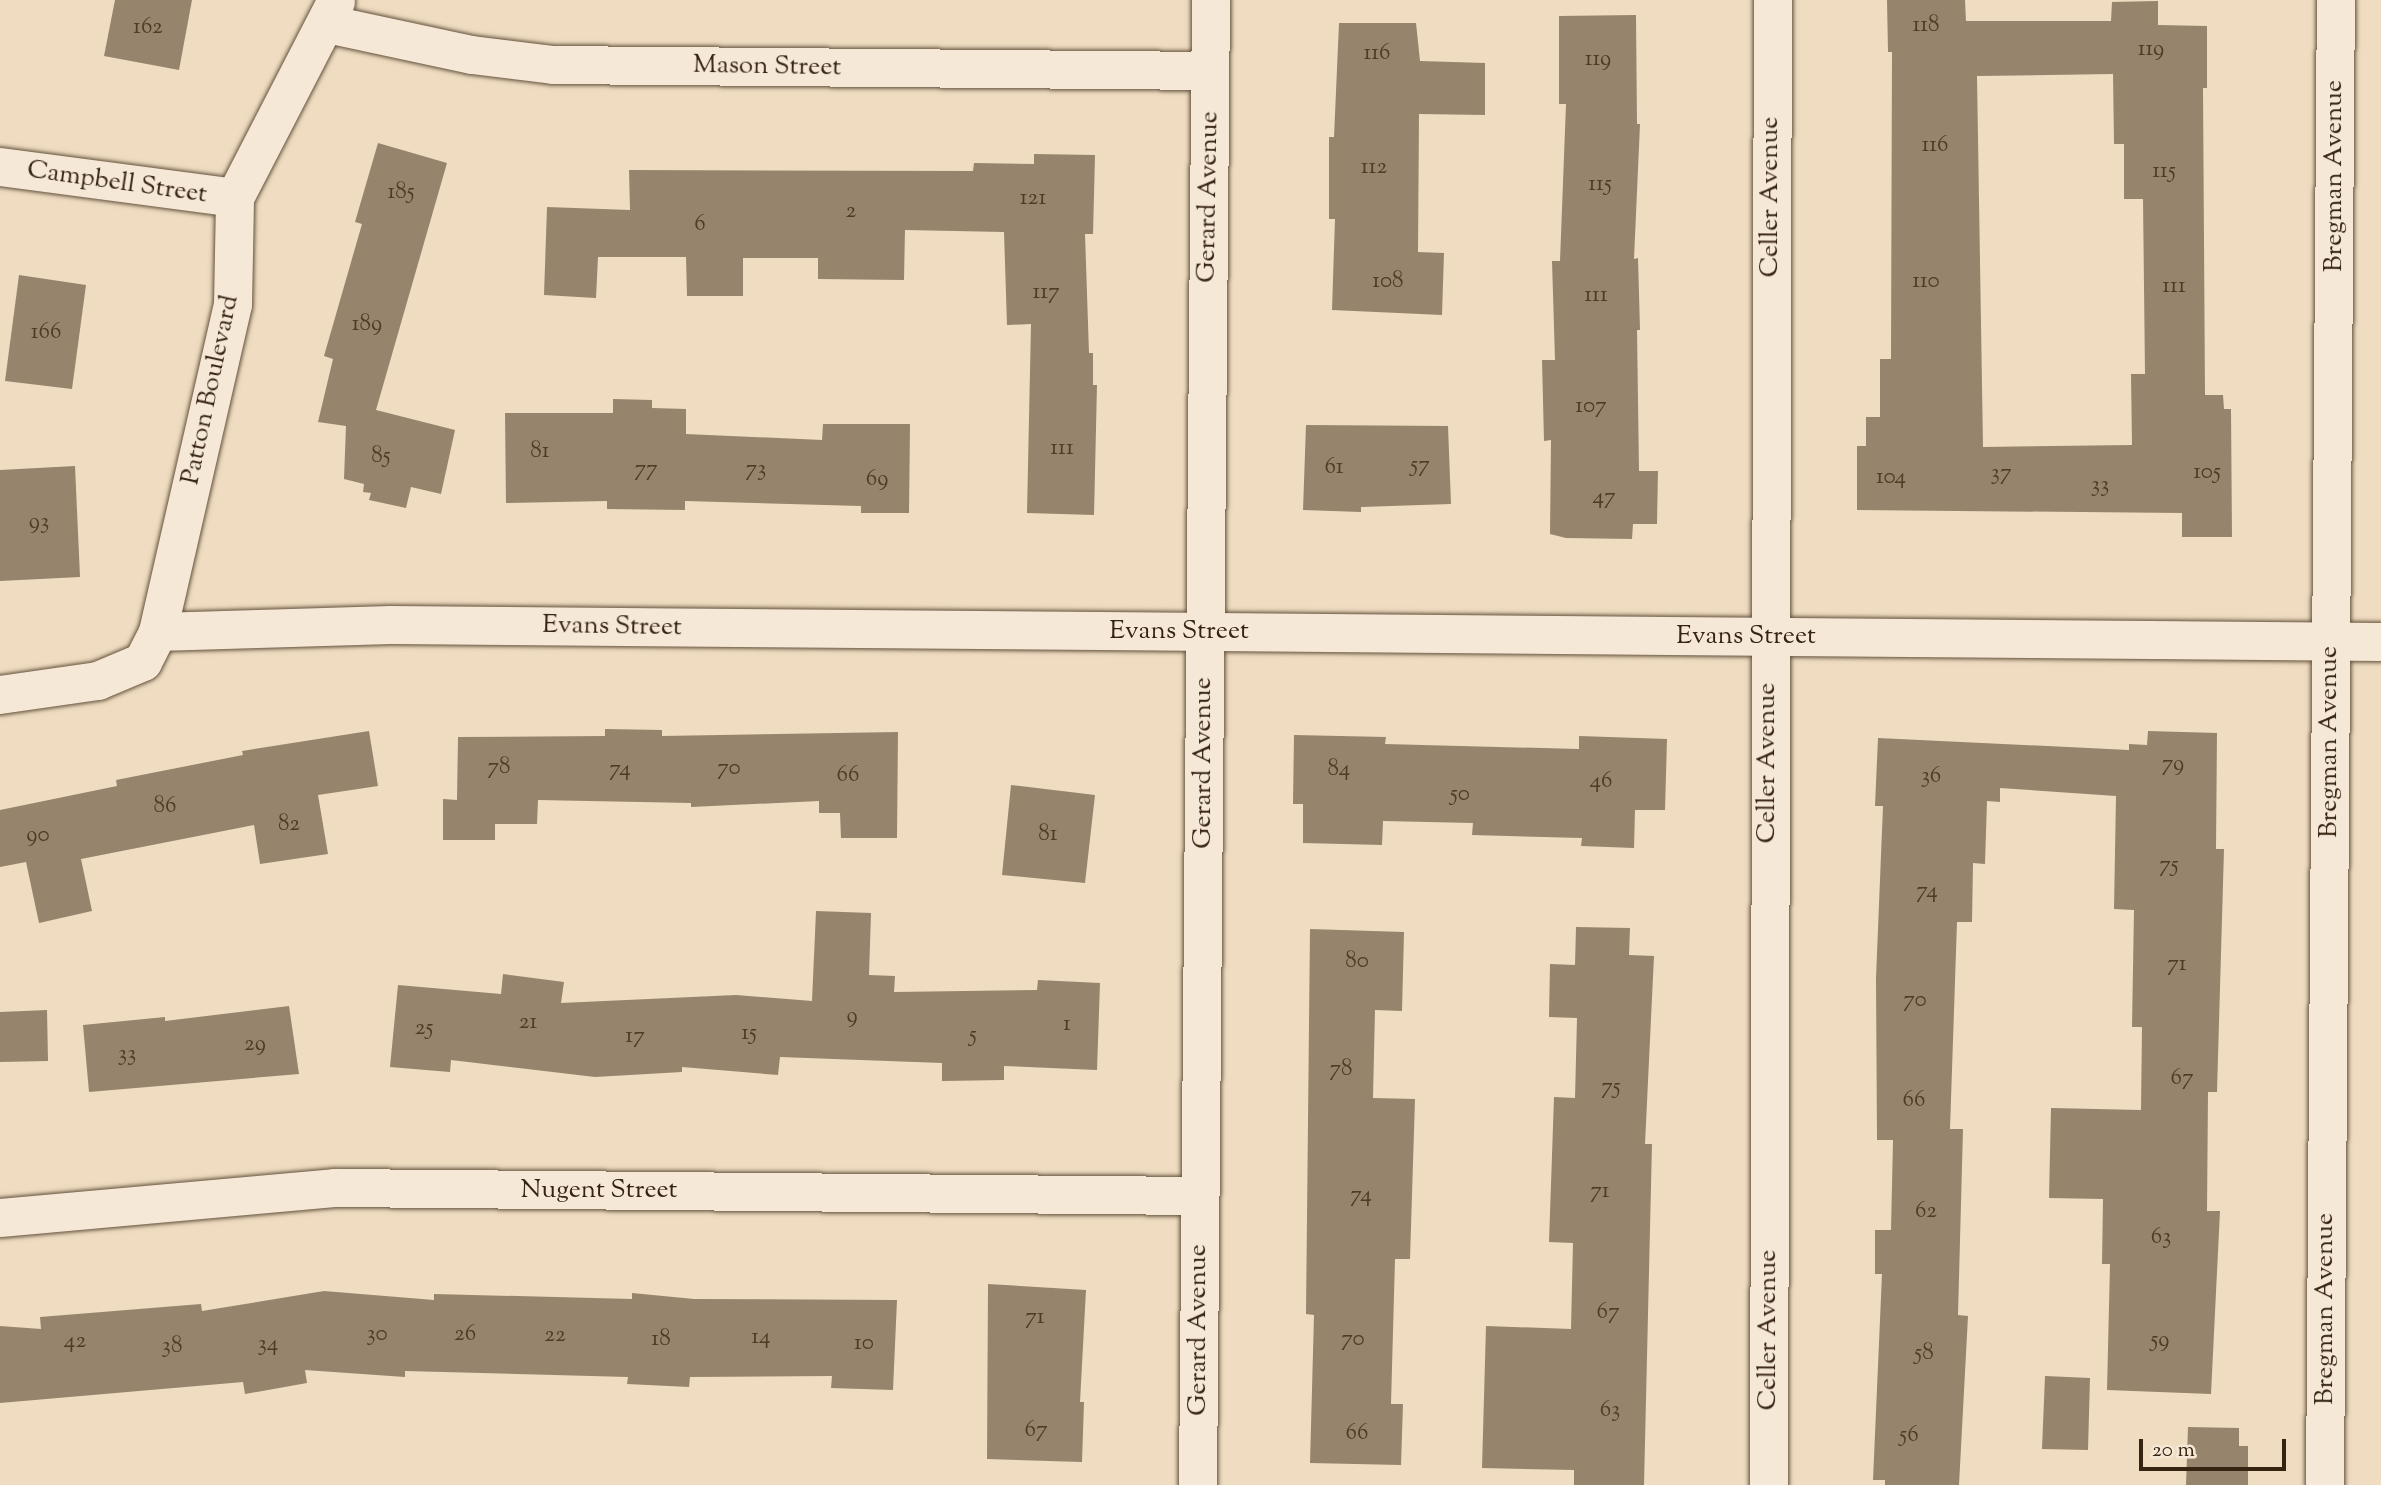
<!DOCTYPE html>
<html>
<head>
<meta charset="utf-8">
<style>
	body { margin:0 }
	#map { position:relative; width:2381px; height:1485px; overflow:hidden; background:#efdcc1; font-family:"Sorts Mill Goudy",serif }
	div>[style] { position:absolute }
	.building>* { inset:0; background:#96846c }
	.roads { filter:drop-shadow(0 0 2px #64523c) drop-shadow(0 0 2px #64523c) }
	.minor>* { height:38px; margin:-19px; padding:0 19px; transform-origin:19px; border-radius:19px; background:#f5e8d7 }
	span { translate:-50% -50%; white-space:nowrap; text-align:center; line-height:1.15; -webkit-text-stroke:5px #f5e8d7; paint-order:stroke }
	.number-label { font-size:23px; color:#4e3c27 }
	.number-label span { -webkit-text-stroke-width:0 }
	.street-label { font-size:26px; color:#362410 }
	.scale { position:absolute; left:2139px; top:1439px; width:147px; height:32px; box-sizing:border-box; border:4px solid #362410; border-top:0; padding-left:9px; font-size:21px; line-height:24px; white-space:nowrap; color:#362410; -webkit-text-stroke:5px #f5e8d7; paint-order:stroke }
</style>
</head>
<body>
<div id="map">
	<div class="building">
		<div style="clip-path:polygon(115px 0,192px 0,179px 70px,104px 56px)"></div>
		<div style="clip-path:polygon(evenodd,1887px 0,1965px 0,1966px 21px,2111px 21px,2112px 2px,2158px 1px,2158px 25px,2207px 26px,2207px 88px,2203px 88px,2205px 395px,2223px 395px,2224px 409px,2231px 409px,2232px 537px,2182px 537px,2182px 513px,1857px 510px,1857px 446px,1866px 446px,1866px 417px,1880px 417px,1880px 359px,1891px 359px,1892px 52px,1888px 52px,1887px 0,2113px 74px,2114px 144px,2124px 144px,2124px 199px,2143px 199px,2145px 374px,2131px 374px,2132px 445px,1983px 447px,1977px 76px,2113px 74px)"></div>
		<div style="clip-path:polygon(1636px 15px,1637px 124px,1640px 124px,1634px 259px,1638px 258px,1640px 330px,1637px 330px,1639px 471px,1658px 471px,1657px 524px,1633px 524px,1632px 539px,1566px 538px,1550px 534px,1551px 440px,1544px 441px,1542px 360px,1555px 360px,1552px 261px,1560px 261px,1566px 104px,1559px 104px,1559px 16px)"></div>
		<div style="clip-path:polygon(1339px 23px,1416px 23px,1420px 61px,1485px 63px,1485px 115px,1419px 114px,1418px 252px,1444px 253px,1442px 315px,1332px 310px,1335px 219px,1329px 219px,1329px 137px,1334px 137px)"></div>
		<div style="clip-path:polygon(378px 143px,447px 163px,376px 410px,455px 430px,441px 494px,411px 487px,406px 508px,369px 500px,371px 493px,363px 492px,364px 484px,344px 479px,346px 426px,318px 422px,333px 359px,324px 356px,362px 224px,355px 222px)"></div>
		<div style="clip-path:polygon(1034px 154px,1095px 155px,1093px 234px,1085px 234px,1089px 353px,1093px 353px,1093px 385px,1097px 385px,1094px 515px,1027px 513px,1031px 324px,1007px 325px,1004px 232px,905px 230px,904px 280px,818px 279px,818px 258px,743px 258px,743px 296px,687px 296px,686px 257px,598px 257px,596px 298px,544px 295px,547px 207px,630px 210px,629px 170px,973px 171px,974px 163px,1034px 164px)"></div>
		<div style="clip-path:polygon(19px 275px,86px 285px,72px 389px,5px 381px)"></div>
		<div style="clip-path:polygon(613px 399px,652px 400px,652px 408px,686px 409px,686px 434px,822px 440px,823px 424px,910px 424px,909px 513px,861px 513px,861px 506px,685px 501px,685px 510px,607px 509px,607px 501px,506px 503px,505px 413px,613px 413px)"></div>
		<div style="clip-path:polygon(1306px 425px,1448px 426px,1451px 504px,1361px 507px,1361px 512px,1303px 510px)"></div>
		<div style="clip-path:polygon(75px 466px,80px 577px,0 581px,0 470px)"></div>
		<div style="clip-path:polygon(605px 729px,662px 730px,662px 736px,898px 732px,897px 838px,841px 838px,840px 813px,819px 813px,819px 801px,691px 807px,691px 803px,538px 800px,537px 824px,495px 824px,495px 840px,443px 840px,443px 799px,457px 800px,458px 737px,605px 736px)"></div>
		<div style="clip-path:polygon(369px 731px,378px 786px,318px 795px,328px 854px,260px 864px,254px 825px,81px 859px,92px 911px,39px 923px,26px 862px,0 867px,0 810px,117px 786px,116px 780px,243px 755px,242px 751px)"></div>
		<div style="clip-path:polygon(2148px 731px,2217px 733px,2216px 849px,2224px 849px,2217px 1092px,2208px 1092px,2207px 1211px,2220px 1211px,2211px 1394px,2107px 1390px,2110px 1264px,2102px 1264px,2103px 1199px,2049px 1198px,2051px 1108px,2141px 1110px,2142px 1027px,2132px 1027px,2134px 910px,2114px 909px,2116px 796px,2000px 788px,2000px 802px,1987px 801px,1985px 864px,1973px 863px,1972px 922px,1957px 922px,1950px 1129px,1963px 1129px,1958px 1315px,1968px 1316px,1959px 1485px,1885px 1485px,1885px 1480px,1873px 1480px,1882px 1274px,1875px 1274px,1875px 1230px,1891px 1230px,1893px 1140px,1877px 1140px,1876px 978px,1883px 806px,1875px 806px,1878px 738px,2129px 750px,2129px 744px,2147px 745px)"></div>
		<div style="clip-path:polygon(1294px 735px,1386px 737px,1385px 744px,1579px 749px,1579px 736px,1667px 739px,1665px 810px,1635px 810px,1634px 848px,1581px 846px,1582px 838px,1472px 835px,1473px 823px,1383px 821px,1382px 845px,1303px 843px,1303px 804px,1293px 804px)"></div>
		<div style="clip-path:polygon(1011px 785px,1095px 795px,1085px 883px,1002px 875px)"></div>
		<div style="clip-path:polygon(816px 911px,871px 913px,869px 975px,895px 976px,894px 992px,1037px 990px,1038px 980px,1100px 983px,1097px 1070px,1004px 1066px,1004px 1080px,942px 1081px,942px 1063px,780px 1057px,778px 1075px,682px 1067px,682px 1072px,595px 1077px,451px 1060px,450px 1072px,390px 1067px,398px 985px,501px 994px,503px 974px,564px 982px,561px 1003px,736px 995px,812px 1001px)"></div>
		<div style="clip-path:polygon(1576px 927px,1630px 928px,1629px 955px,1654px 956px,1645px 1144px,1652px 1144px,1644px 1485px,1574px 1485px,1574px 1470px,1482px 1468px,1486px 1326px,1571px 1329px,1573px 1243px,1549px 1242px,1554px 1097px,1575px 1098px,1577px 1018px,1549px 1017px,1550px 964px,1575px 965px)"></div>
		<div style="clip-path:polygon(1310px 929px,1404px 932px,1402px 1011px,1375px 1010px,1373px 1098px,1415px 1099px,1410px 1259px,1395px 1259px,1391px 1404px,1403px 1404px,1401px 1465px,1310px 1463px,1314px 1315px,1306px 1314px)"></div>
		<div style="clip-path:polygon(289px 1006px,299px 1074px,89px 1092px,83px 1025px,165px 1017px,165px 1021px)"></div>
		<div style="clip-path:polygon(47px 1010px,48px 1061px,0 1062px,0 1012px)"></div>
		<div style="clip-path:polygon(988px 1284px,1086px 1290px,1080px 1402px,1084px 1402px,1082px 1462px,987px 1459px)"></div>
		<div style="clip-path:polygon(324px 1291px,434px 1300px,434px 1294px,632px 1299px,632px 1293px,694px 1299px,897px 1300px,893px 1390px,831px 1388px,832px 1376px,690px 1377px,689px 1387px,627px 1384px,628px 1377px,405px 1371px,405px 1377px,305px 1370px,307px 1383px,245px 1394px,243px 1382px,0 1403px,0 1326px,41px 1329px,40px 1317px,201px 1304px,202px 1311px)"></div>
		<div style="clip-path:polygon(2045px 1376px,2090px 1378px,2088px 1450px,2042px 1449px)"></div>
		<div style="clip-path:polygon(2188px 1427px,2239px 1428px,2239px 1446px,2248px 1446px,2248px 1485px,2186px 1485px)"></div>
	</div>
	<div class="roads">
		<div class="minor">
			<div style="left:327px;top:24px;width:148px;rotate:12.1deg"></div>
			<div style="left:472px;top:55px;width:82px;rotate:7deg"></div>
			<div style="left:553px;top:65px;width:657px;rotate:0.52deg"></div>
			<div style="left:0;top:167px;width:237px;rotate:7.5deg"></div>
			<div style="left:158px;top:632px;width:233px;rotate:-1.7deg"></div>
			<div style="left:391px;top:625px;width:1990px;rotate:0.49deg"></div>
			<div style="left:0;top:695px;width:99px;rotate:-8.1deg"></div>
			<div style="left:98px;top:681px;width:49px;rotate:-22.9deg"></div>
			<div style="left:143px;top:662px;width:34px;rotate:-63deg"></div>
			<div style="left:158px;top:632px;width:335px;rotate:-77.1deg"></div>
			<div style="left:233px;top:305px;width:107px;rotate:-88.9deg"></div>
			<div style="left:235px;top:198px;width:220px;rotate:-62.7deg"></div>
			<div style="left:0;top:1218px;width:336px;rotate:-5.1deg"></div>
			<div style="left:335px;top:1188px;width:865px;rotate:0.53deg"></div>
			<div style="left:1198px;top:1485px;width:1485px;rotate:-89.5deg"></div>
			<div style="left:1769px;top:1485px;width:1485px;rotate:-89.85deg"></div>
			<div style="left:2325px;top:1485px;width:1485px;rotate:-89.58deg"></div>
		</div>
	</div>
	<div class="number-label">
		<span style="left:1926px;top:26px">118</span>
		<span style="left:148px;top:28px">162</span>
		<span style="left:2151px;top:50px">119</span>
		<span style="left:1377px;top:54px">116</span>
		<span style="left:1598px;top:60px">119</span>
		<span style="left:1935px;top:146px">116</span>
		<span style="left:1374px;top:168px">112</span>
		<span style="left:2164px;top:172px">115</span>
		<span style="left:1600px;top:185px">115</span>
		<span style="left:401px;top:193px">185</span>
		<span style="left:1033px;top:199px">121</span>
		<span style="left:851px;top:212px">2</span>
		<span style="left:700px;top:225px">6</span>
		<span style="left:1388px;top:282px">108</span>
		<span style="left:1926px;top:282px">110</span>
		<span style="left:2174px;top:287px">111</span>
		<span style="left:1046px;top:293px">117</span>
		<span style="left:1596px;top:296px">111</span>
		<span style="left:367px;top:325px">189</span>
		<span style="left:46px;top:333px">166</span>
		<span style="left:1591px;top:407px">107</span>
		<span style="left:1062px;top:449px">111</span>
		<span style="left:540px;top:452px">81</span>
		<span style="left:381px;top:457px">85</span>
		<span style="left:1420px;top:466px">57</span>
		<span style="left:1334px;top:468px">61</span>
		<span style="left:646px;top:470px">77</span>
		<span style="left:756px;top:470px">73</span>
		<span style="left:2207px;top:473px">105</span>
		<span style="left:2001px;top:474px">37</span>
		<span style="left:1891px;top:478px">104</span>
		<span style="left:877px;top:480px">69</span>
		<span style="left:2100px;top:486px">33</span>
		<span style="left:1604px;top:498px">47</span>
		<span style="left:39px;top:523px">93</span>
		<span style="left:2173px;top:765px">79</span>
		<span style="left:499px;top:768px">78</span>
		<span style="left:729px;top:769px">70</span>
		<span style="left:620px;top:770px">74</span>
		<span style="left:1339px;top:770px">84</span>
		<span style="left:848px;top:776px">66</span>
		<span style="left:1931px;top:777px">36</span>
		<span style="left:1601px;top:782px">46</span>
		<span style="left:1460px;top:795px">50</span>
		<span style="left:165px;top:807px">86</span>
		<span style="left:289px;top:825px">82</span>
		<span style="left:1048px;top:835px">81</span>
		<span style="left:38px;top:836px">90</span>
		<span style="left:2169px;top:866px">75</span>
		<span style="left:1927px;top:892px">74</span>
		<span style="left:1357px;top:962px">80</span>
		<span style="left:2177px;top:965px">71</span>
		<span style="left:1915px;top:1001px">70</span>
		<span style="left:852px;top:1017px">9</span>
		<span style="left:528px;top:1023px">21</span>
		<span style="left:1067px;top:1025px">1</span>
		<span style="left:424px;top:1029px">25</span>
		<span style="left:749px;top:1034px">15</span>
		<span style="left:973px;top:1036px">5</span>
		<span style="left:635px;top:1037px">17</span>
		<span style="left:255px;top:1045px">29</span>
		<span style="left:127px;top:1055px">33</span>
		<span style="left:1341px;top:1070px">78</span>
		<span style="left:2182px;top:1079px">67</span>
		<span style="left:1611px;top:1088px">75</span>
		<span style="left:1914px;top:1101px">66</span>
		<span style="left:1600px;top:1192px">71</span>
		<span style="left:1361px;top:1196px">74</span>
		<span style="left:1926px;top:1212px">62</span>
		<span style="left:2161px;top:1238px">63</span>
		<span style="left:1608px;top:1313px">67</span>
		<span style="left:1035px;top:1318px">71</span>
		<span style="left:377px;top:1335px">30</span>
		<span style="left:465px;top:1335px">26</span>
		<span style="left:555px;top:1336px">22</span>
		<span style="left:761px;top:1338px">14</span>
		<span style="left:661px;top:1340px">18</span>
		<span style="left:1353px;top:1340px">70</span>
		<span style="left:2160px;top:1341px">59</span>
		<span style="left:75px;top:1342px">42</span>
		<span style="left:864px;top:1344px">10</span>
		<span style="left:268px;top:1345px">34</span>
		<span style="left:172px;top:1347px">38</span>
		<span style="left:1924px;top:1354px">58</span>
		<span style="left:1610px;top:1411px">63</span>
		<span style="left:1036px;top:1431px">67</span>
		<span style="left:1357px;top:1434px">66</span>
		<span style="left:1909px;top:1436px">56</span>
	</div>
	<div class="street-label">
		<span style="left:767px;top:67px;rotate:1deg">Mason Street</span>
		<span style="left:2335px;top:176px;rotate:-90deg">Bregman Avenue</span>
		<span style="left:117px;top:183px;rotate:8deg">Campbell Street</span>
		<span style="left:1209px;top:197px;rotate:-89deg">Gerard Avenue</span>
		<span style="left:1771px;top:197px;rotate:-90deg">Celler Avenue</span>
		<span style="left:211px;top:390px;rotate:-78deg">Patton Boulevard</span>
		<span style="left:612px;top:627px;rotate:1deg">Evans Street</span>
		<span style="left:1179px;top:632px">Evans Street</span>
		<span style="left:1746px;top:637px">Evans Street</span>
		<span style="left:2330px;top:742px;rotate:-90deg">Bregman Avenue</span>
		<span style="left:1204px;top:763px;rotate:-90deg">Gerard Avenue</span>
		<span style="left:1768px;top:763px;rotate:-90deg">Celler Avenue</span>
		<span style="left:599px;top:1191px">Nugent Street</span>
		<span style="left:2326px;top:1309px;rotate:-90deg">Bregman Avenue</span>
		<span style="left:1199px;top:1330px;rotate:-90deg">Gerard Avenue</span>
		<span style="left:1769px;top:1330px;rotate:-90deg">Celler Avenue</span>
	</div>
	<div class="scale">20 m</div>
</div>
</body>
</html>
